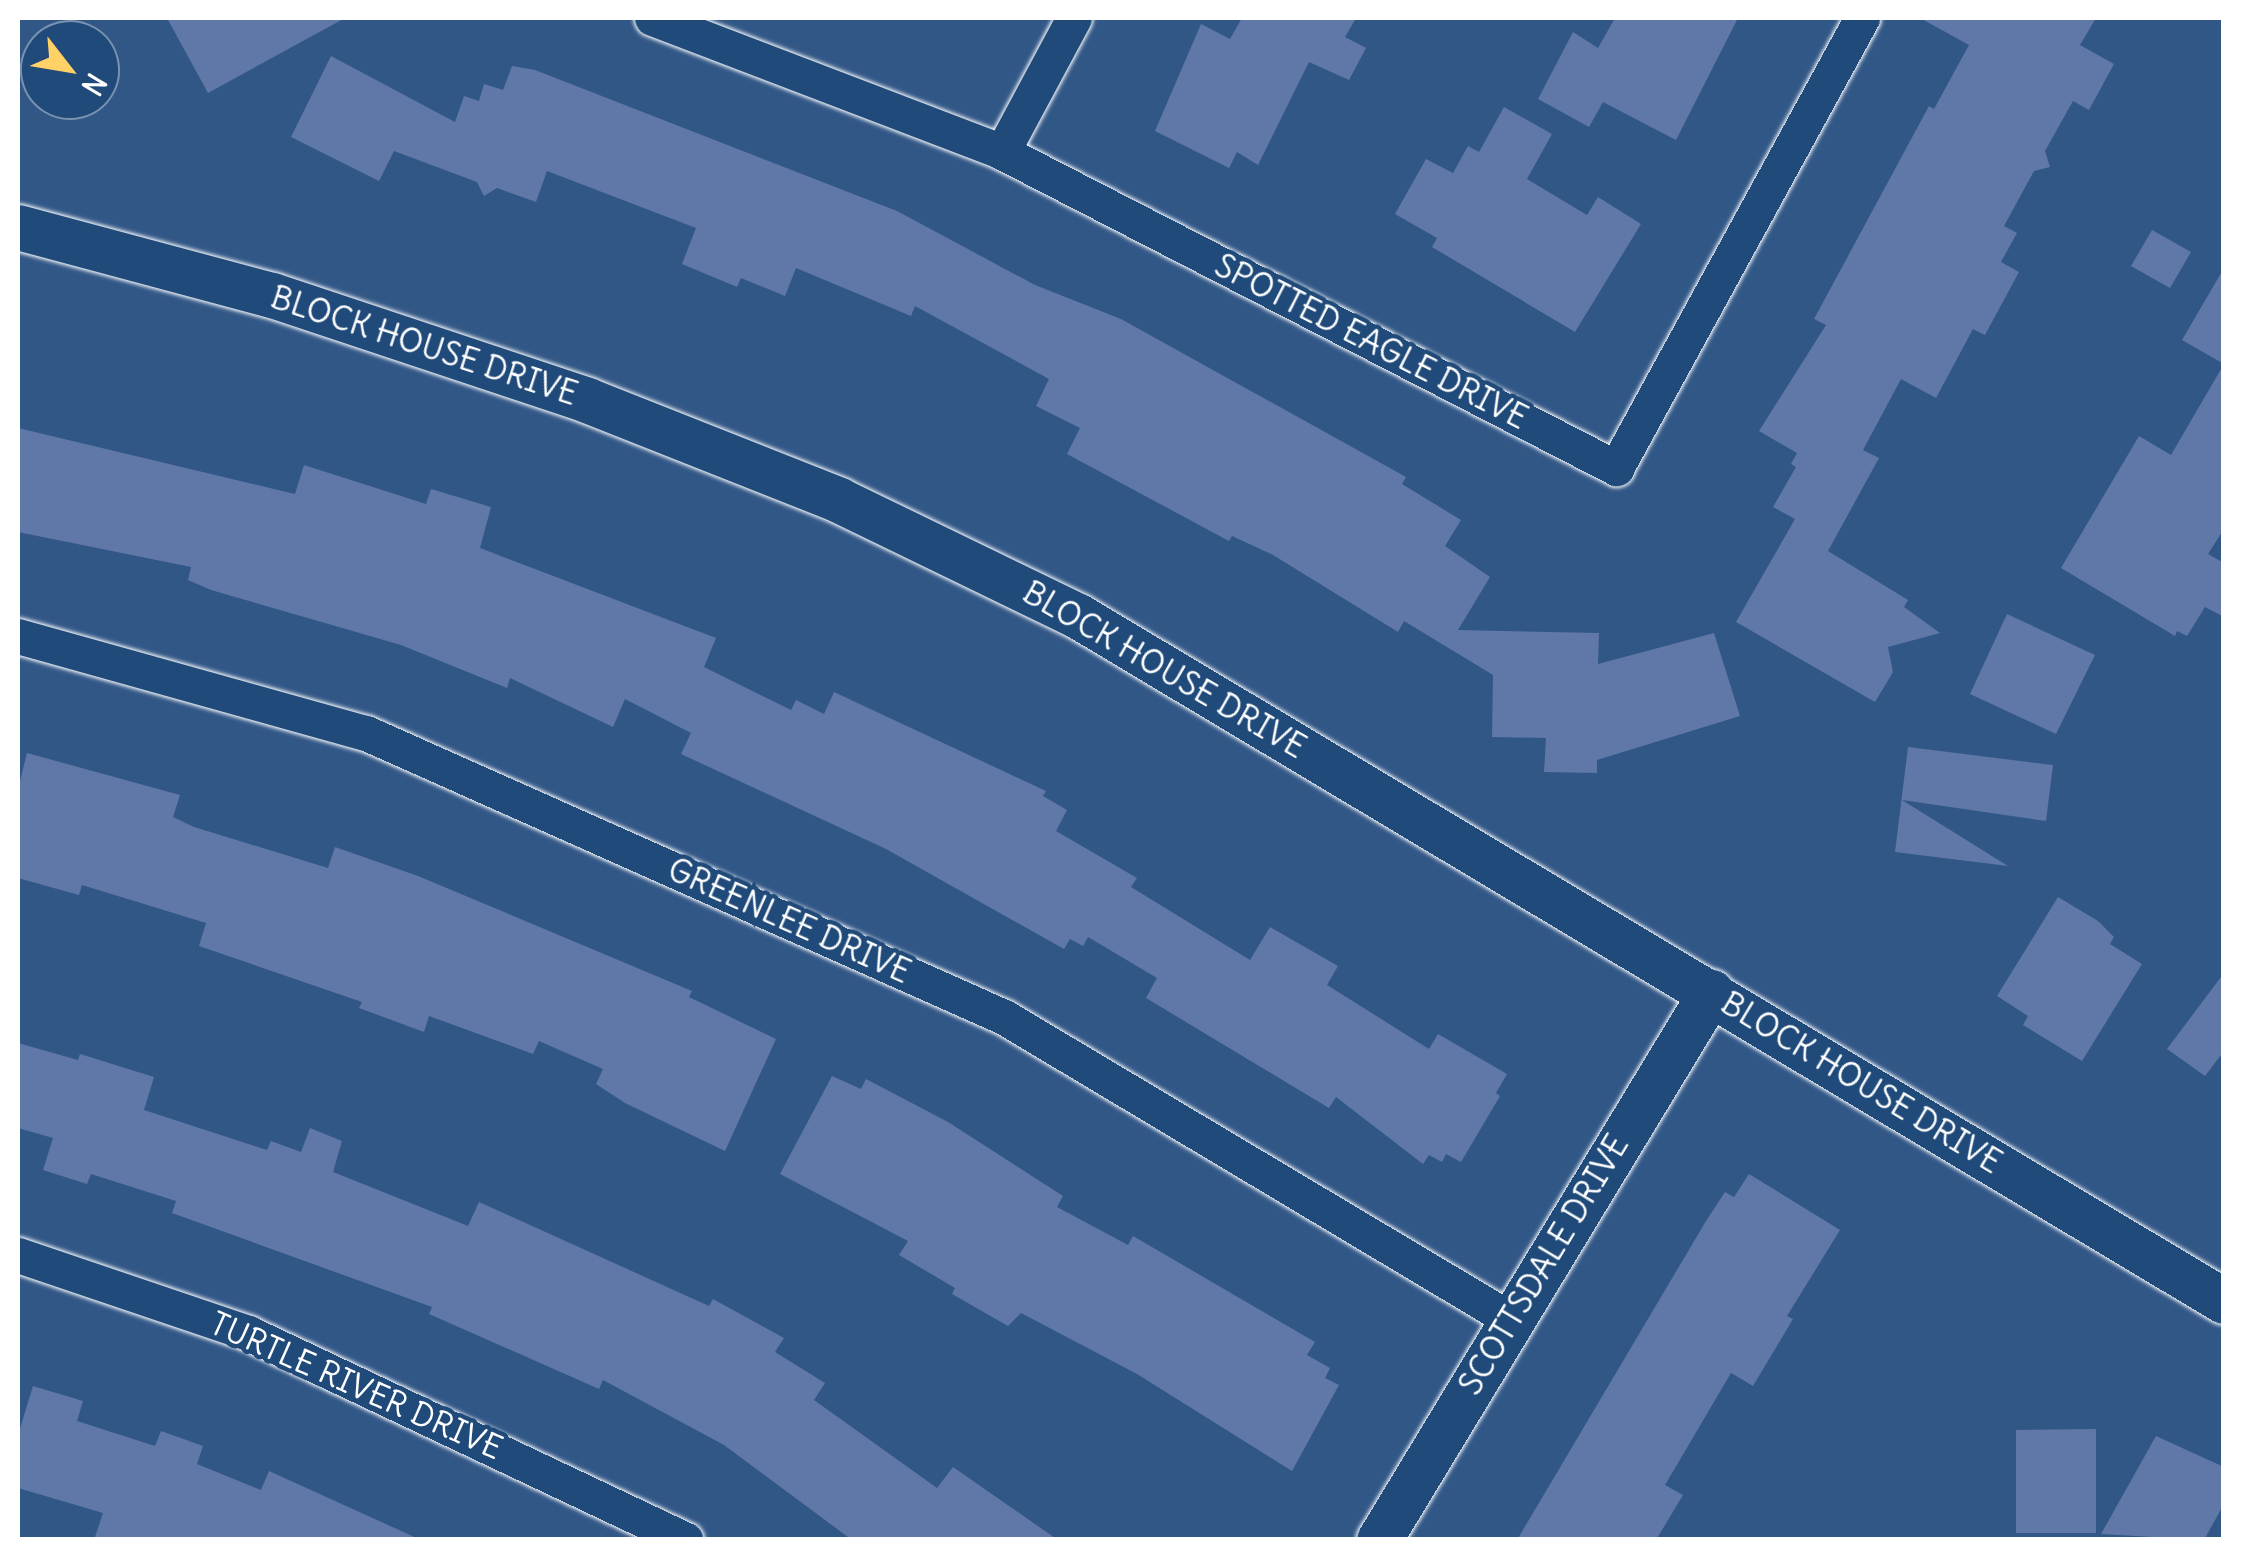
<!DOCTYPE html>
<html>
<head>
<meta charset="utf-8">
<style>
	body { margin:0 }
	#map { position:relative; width:2241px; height:1557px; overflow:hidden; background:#315787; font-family:Delius,sans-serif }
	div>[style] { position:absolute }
	.building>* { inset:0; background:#5f78a7 }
	.roads { filter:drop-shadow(0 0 2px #fff) drop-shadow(0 0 2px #fff) }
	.minor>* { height:35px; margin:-17.5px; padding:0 17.5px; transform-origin:17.5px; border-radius:17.5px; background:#1f4a7a }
	.tertiary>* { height:45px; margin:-22.5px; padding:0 22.5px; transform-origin:22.5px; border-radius:22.5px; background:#1f4a7a }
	span { translate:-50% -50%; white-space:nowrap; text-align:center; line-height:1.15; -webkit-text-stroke:9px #1f4a7a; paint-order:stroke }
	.street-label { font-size:32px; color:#fff }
	.frame { position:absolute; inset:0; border:20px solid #fff; pointer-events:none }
	.north { position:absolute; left:20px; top:20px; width:100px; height:100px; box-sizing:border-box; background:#1f4a7a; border:2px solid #7992af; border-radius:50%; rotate:121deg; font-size:28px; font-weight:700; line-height:40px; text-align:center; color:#fff }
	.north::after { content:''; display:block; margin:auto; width:35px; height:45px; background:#ffd166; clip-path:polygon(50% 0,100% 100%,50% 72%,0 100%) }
</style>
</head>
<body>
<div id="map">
	<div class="building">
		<div style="clip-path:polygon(167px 18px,345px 18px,208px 93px)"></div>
		<div style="clip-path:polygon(1242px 18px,1356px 18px,1345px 37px,1366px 48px,1349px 80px,1309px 62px,1258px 165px,1237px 152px,1229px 168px,1155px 131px,1201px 24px,1230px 39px)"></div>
		<div style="clip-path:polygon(1615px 18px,1738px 18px,1676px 140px,1603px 102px,1589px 127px,1538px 99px,1573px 32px,1598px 48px)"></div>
		<div style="clip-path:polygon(1920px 18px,2096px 18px,2080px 45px,2114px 64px,2089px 110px,2073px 101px,2045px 151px,2050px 167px,2034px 171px,2004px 226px,2017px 233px,2001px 262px,2019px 272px,1985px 335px,1973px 329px,1936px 398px,1901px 379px,1863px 450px,1879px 458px,1828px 551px,1908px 600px,1904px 607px,1940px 633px,1888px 647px,1893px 672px,1875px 702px,1736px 622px,1795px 519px,1773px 507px,1796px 467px,1791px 464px,1797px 453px,1759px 431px,1826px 325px,1814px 319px,1929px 106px,1934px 109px,1969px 45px)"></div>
		<div style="clip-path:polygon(331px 56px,455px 122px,464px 96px,479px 101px,484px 84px,503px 90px,512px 66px,535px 70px,897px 211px,1035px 285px,1121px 319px,1406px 477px,1402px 484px,1461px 520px,1445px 546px,1490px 577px,1458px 630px,1599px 633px,1598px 664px,1714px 633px,1740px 716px,1597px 760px,1597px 773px,1544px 772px,1546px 738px,1492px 737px,1493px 675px,1404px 621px,1398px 632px,1273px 555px,1232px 536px,1229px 541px,1067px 454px,1080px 428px,1036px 406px,1049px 379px,915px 306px,911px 316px,796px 268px,785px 296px,741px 278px,737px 287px,682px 264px,696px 228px,547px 171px,536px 202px,497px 188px,484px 196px,477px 182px,394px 151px,379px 181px,291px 137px)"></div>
		<div style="clip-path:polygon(1504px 107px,1552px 134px,1527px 179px,1587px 215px,1598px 197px,1641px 224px,1575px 332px,1432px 247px,1437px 238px,1395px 214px,1426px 159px,1453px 173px,1468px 146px,1479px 152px)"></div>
		<div style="clip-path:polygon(2152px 230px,2191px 252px,2170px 288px,2131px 266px)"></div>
		<div style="clip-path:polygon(2224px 268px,2224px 364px,2182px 340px)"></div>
		<div style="clip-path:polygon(2224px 364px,2224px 529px,2208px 554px,2224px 563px,2224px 617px,2205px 607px,2187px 636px,2177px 631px,2175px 636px,2061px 568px,2139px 436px,2171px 455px)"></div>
		<div style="clip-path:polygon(18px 428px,295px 494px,304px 465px,426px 504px,431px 489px,491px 507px,480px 548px,716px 638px,704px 667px,791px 710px,796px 700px,824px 714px,834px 692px,1046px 791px,1043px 796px,1067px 810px,1056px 831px,1137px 878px,1131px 887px,1250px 960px,1270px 927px,1338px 966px,1327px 985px,1429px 1049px,1438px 1034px,1507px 1074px,1496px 1093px,1500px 1096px,1461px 1162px,1446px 1154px,1442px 1162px,1429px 1155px,1423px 1164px,1336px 1097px,1329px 1108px,1146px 998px,1157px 978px,1088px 937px,1083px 946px,1070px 939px,1064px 949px,886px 849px,681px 754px,691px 733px,625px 699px,613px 727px,510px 678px,507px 688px,401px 645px,211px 590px,188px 580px,191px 567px,18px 532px)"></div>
		<div style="clip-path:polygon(2007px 614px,2095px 655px,2056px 734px,1970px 694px)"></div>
		<div style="clip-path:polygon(1908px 747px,2053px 765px,2046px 821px,1902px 800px,2008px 866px,1895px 852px)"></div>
		<div style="clip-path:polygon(27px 753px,180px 795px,173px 817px,194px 827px,328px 868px,335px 847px,418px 876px,692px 991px,689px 997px,776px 1039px,725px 1151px,625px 1103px,596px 1084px,603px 1069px,539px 1041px,533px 1054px,429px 1016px,424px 1032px,359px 1008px,362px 1002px,199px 946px,206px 923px,82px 885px,79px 895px,18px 878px,18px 789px)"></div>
		<div style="clip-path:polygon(2058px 897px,2098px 921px,2114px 937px,2110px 944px,2142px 964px,2082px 1061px,2023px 1025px,2028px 1016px,1997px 996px)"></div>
		<div style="clip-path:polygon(2224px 973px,2224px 1051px,2205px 1076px,2167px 1049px)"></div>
		<div style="clip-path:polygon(18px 1043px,78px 1060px,80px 1054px,154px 1077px,144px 1110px,267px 1150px,271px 1141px,301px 1152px,310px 1128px,342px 1141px,333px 1172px,468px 1226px,479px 1202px,709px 1306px,713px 1299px,784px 1338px,775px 1352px,825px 1383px,814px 1400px,937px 1488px,953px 1467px,1058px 1540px,852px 1540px,724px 1445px,603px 1380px,599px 1389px,429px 1314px,432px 1307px,172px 1213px,176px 1201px,91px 1174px,87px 1184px,43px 1170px,53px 1138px,18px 1128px)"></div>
		<div style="clip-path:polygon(832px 1076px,861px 1089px,866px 1079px,948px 1122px,1063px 1196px,1057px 1207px,1128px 1245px,1133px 1236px,1315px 1342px,1307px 1355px,1330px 1368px,1325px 1378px,1339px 1385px,1292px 1471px,1137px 1374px,1021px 1313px,1008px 1326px,952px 1294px,955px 1288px,899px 1255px,908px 1241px,780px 1174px)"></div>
		<div style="clip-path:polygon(1749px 1174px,1840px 1230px,1787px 1316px,1793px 1319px,1753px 1386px,1731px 1373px,1665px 1485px,1683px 1495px,1656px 1540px,1517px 1540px,1706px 1221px,1725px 1192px,1734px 1197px)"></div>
		<div style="clip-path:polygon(33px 1386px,83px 1401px,77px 1421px,155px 1446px,161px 1431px,203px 1446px,197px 1464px,261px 1490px,269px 1471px,421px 1540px,94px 1540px,103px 1513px,18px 1488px,18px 1435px)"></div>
		<div style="clip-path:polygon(2096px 1429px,2096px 1533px,2016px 1533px,2016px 1430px)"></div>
		<div style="clip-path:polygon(2156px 1436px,2224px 1467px,2224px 1504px,2204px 1540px,2101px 1534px)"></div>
	</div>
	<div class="roads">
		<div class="minor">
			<div style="left:652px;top:18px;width:375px;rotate:20.9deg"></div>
			<div style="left:1002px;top:152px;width:691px;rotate:27.23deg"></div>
			<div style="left:1616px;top:468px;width:513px;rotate:-61.34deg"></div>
			<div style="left:1002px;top:152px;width:152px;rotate:-61.8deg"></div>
			<div style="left:18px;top:636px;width:361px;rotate:15.6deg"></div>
			<div style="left:366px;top:733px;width:698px;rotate:24deg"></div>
			<div style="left:1004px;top:1017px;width:589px;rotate:30.83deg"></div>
			<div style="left:18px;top:1255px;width:243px;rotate:18.7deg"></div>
			<div style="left:248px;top:1333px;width:484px;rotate:25.3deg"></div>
		</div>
		<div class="tertiary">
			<div style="left:18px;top:227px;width:263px;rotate:15deg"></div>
			<div style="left:272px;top:295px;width:332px;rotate:18.4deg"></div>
			<div style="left:587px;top:400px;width:271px;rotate:21.6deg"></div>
			<div style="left:839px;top:500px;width:266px;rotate:25.9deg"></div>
			<div style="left:1078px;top:616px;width:1335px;rotate:30.87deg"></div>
			<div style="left:1379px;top:1540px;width:641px;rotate:-58.79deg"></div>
		</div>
	</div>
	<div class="street-label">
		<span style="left:1371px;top:342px;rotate:27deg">SPOTTED EAGLE DRIVE</span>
		<span style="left:424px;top:346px;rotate:18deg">BLOCK HOUSE DRIVE</span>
		<span style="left:1164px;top:670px;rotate:30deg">BLOCK HOUSE DRIVE</span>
		<span style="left:789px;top:921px;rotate:24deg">GREENLEE DRIVE</span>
		<span style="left:1861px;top:1083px;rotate:31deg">BLOCK HOUSE DRIVE</span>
		<span style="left:1544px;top:1265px;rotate:-59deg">SCOTTSDALE DRIVE</span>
		<span style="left:356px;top:1386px;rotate:24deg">TURTLE RIVER DRIVE</span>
	</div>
	<div class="frame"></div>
	<div class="north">N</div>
</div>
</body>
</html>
